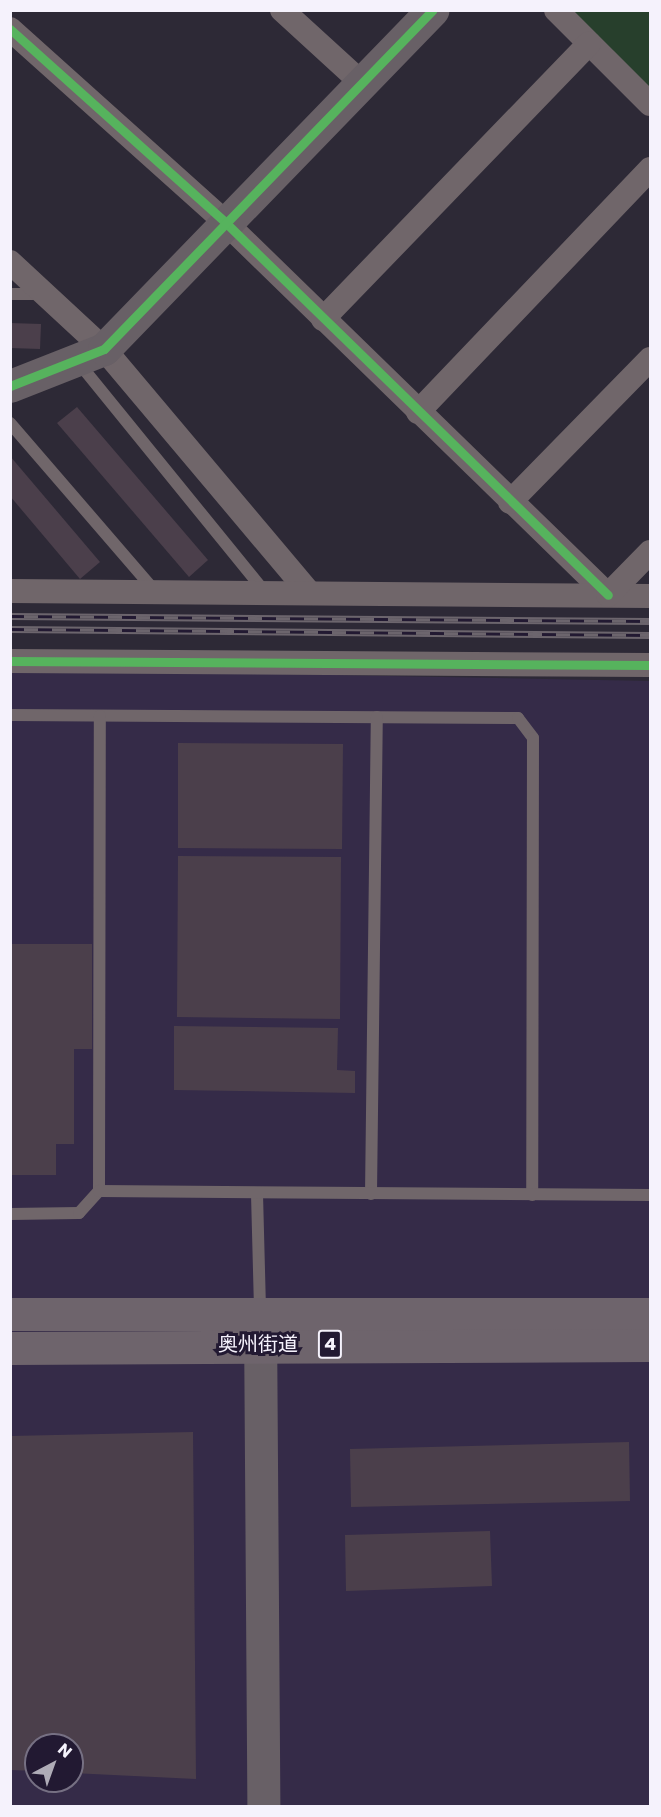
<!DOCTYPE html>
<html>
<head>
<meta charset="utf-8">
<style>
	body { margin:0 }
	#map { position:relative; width:661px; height:1817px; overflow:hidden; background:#2d2936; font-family:Poppins,"Noto Sans JP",sans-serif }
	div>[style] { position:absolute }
	.built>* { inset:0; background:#352b48 }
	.green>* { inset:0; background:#273f2c }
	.building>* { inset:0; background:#4b3f4b }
	.lane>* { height:12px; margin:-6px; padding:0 6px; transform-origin:6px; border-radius:6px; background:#70666a }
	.street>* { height:24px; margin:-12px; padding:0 12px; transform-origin:12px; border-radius:12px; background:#70666a }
	.secondary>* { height:33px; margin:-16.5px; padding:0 16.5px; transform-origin:16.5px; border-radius:16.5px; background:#686066 }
	.highway>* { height:33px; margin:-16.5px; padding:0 16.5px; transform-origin:16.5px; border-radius:16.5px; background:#6e646c }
	.rail>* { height:7px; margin-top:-3.5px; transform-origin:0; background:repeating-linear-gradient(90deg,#221932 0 14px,#6c656d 0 28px); box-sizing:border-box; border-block:2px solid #6c656d }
	.cycleway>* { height:9px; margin:-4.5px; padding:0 4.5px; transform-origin:4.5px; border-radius:4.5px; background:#56b35d }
	span { translate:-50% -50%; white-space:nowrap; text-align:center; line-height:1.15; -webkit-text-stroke:6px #221932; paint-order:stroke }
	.shield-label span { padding:2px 4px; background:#221932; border:2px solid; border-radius:4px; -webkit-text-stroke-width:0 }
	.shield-label { font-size:18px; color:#f5f2fc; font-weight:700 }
	.street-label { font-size:20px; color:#f5f2fc }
	.frame { position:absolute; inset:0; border:12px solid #f5f2fc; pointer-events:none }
	.north { position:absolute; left:24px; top:1733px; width:60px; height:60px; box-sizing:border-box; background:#221932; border:2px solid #767083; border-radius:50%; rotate:41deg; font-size:16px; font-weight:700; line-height:24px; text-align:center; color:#f5f2fc }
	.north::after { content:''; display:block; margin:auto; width:21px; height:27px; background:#afacb7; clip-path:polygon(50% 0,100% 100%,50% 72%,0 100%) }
</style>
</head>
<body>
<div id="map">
	<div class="built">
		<div style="clip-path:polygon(evenodd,11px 669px,650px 681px,650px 1806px,11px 1806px,11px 669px,36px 1745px,72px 1745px,72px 1781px,36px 1781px,36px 1745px)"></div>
	</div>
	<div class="green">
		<div style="clip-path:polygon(570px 11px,650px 11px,650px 90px)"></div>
	</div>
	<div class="building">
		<div style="clip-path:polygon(10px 323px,41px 324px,40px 349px,10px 348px)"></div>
		<div style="clip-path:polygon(77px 407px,208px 560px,189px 577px,57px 423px)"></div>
		<div style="clip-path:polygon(10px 456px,100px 562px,80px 579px,10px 496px)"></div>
		<div style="clip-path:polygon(178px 743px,343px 744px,342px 849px,178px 848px)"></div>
		<div style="clip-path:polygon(178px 856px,341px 857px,340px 1019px,177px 1017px)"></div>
		<div style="clip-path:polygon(10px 944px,92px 944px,92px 1049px,74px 1049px,74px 1144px,56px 1144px,56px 1175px,10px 1175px)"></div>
		<div style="clip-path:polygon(174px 1026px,338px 1028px,337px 1070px,355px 1071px,355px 1093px,174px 1090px)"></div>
		<div style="clip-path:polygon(193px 1432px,196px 1779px,72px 1773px,72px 1745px,36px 1745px,36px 1771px,10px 1770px,10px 1436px)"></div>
		<div style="clip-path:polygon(629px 1442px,630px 1501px,351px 1507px,350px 1449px)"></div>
		<div style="clip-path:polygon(490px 1531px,492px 1586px,346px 1591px,345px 1535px)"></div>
	</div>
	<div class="lane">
		<div style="left:10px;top:294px;width:32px"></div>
		<div style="left:78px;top:362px;width:295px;rotate:50.9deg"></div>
		<div style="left:10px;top:423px;width:222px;rotate:49.2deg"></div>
		<div style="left:10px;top:715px;width:508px;rotate:0.34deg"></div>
		<div style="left:518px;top:718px;width:25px;rotate:53deg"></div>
		<div style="left:533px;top:738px;width:457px;rotate:90.1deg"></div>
		<div style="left:99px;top:1191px;width:475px;rotate:-89.9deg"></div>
		<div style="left:257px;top:1194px;width:118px;rotate:88.5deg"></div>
		<div style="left:371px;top:1194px;width:477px;rotate:-89.3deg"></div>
		<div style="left:10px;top:1214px;width:69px;rotate:-0.8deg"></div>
		<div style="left:79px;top:1213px;width:30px;rotate:-48deg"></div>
		<div style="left:99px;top:1191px;width:551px;rotate:0.42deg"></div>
	</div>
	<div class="street">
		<div style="left:282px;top:10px;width:108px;rotate:42.4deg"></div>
		<div style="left:556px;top:10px;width:133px;rotate:45deg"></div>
		<div style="left:10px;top:29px;width:290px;rotate:41.9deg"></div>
		<div style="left:226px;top:223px;width:533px;rotate:44.24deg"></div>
		<div style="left:10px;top:262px;width:128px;rotate:42.8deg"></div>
		<div style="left:104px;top:349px;width:317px;rotate:49.9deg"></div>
		<div style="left:323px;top:319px;width:383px;rotate:-46deg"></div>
		<div style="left:418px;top:412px;width:336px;rotate:-46.3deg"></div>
		<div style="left:510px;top:502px;width:200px;rotate:-45.6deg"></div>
		<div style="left:10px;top:591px;width:640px;rotate:0.45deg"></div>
		<div style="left:608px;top:595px;width:60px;rotate:-45.7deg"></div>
		<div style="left:10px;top:661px;width:640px;rotate:0.36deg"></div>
	</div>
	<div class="secondary">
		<div style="left:10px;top:386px;width:101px;rotate:-21.5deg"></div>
		<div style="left:104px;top:349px;width:472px;rotate:-45.9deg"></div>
		<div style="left:260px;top:1319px;width:487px;rotate:89.6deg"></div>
	</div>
	<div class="highway">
		<div style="left:10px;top:1314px;width:640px"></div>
		<div style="left:10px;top:1348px;width:640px;rotate:-0.27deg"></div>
	</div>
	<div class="rail">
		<div style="left:10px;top:616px;width:640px;rotate:0.45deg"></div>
		<div style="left:10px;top:629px;width:640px;rotate:0.54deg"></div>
	</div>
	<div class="cycleway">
		<div style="left:10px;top:29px;width:290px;rotate:41.9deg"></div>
		<div style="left:226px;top:223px;width:533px;rotate:44.24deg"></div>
		<div style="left:10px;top:386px;width:101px;rotate:-21.5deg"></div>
		<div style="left:104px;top:349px;width:472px;rotate:-45.9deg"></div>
		<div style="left:10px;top:661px;width:640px;rotate:0.36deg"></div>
	</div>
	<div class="shield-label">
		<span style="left:330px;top:1344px">4</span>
	</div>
	<div class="street-label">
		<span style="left:258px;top:1344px">奥州街道</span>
	</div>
	<div class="frame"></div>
	<div class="north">N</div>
</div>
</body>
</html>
